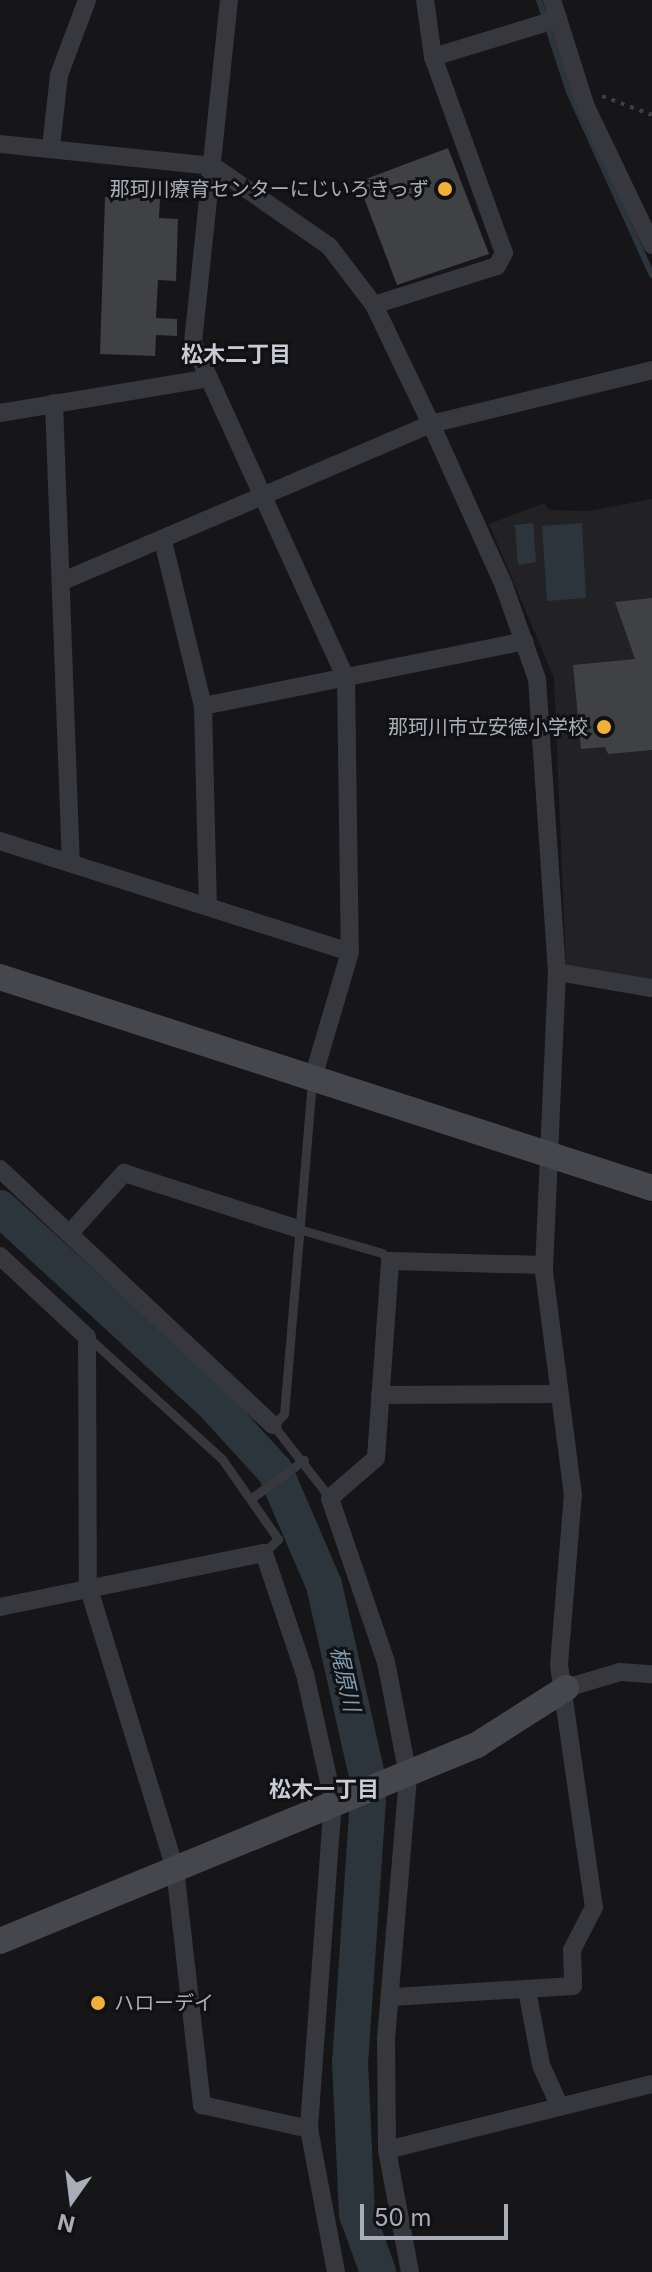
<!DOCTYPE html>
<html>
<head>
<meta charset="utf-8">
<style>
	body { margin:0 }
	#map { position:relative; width:652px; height:2272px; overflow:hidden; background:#161618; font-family:Inter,"Noto Sans JP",sans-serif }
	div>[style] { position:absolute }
	.built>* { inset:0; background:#222225 }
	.water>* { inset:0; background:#2c353c }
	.stream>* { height:6px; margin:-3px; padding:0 3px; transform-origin:3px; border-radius:3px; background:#2c353c }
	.river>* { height:36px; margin:-18px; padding:0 18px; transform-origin:18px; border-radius:18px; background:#2c353c }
	.building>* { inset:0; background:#404145 }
	.path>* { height:4px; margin-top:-2px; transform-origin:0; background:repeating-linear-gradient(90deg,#3d3f44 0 4px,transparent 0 10px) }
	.lane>* { height:9px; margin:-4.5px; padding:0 4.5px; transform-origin:4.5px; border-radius:4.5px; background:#37383d }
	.street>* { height:18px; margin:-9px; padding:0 9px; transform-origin:9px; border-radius:9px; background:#37383d }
	.secondary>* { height:26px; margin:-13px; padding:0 13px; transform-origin:13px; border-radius:13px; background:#45474d }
	.dots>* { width:22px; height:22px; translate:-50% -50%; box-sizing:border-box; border:4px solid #111113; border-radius:50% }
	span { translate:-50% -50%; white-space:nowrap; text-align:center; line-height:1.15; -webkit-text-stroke:6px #111113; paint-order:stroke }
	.poi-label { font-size:20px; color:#a8adb8 }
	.right { translate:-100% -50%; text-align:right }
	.left { translate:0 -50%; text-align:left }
	.neighbourhood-label { font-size:22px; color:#c9ccd4; font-weight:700 }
	.water-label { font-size:22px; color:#7f9bb3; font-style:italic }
	.north { position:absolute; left:32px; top:2160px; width:80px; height:80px; -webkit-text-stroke:6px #111113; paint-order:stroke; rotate:194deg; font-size:22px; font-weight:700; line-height:32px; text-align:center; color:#a8adb8 }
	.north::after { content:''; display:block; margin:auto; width:28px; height:36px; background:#a8adb8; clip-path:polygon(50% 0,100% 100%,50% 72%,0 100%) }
	.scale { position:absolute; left:360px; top:2204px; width:148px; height:36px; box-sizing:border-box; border:4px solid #a8adb8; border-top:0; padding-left:10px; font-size:24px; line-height:28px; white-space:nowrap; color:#a8adb8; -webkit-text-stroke:6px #111113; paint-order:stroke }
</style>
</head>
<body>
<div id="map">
	<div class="built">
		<div style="clip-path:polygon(652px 499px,652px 984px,566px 967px,554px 678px,489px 524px,544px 503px,549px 510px,589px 511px)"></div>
	</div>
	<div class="water">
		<div style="clip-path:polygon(533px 523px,536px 562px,518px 565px,515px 525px)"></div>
		<div style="clip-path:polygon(582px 523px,586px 598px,547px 601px,542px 526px)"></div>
	</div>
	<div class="stream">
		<div style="left:539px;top:0;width:97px;rotate:71.9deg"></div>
		<div style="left:569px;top:92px;width:201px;rotate:65.6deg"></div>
	</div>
	<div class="river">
		<div style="left:0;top:1208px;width:287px;rotate:42.5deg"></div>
		<div style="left:212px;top:1402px;width:93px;rotate:47.6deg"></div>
		<div style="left:275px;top:1471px;width:124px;rotate:66.7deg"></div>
		<div style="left:324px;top:1585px;width:205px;rotate:77.3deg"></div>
		<div style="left:369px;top:1785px;width:277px;rotate:93.9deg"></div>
		<div style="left:350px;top:2061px;width:153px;rotate:87.4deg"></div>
		<div style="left:357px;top:2214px;width:62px;rotate:70.1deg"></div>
	</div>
	<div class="building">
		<div style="clip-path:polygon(448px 148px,489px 254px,397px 285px,358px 182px)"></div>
		<div style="clip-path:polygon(105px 197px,160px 199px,159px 218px,178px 219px,176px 281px,158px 280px,156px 318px,177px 319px,177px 336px,156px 335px,155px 356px,100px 354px)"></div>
		<div style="clip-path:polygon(652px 598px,652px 750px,608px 754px,605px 747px,581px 749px,573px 665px,635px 659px,615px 602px)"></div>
	</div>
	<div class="path">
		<div style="left:602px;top:96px;width:53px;rotate:20.8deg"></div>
	</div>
	<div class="lane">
		<div style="left:312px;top:1081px;width:334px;rotate:94.8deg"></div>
		<div style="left:284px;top:1414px;width:16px;rotate:135deg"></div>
		<div style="left:273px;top:1425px;width:93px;rotate:52deg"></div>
		<div style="left:295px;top:1228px;width:91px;rotate:16deg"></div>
		<div style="left:382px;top:1253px;width:11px;rotate:45deg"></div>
		<div style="left:89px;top:1338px;width:180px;rotate:42.3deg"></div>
		<div style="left:222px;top:1459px;width:98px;rotate:55deg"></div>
		<div style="left:278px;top:1539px;width:20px;rotate:135deg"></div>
		<div style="left:253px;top:1497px;width:63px;rotate:-36deg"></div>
	</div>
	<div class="street">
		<div style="left:229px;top:0;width:345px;rotate:96deg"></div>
		<div style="left:193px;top:343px;width:368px;rotate:65.5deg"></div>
		<div style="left:346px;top:678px;width:274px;rotate:89.2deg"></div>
		<div style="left:350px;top:952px;width:134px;rotate:106.4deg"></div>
		<div style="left:552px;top:0;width:112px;rotate:72.4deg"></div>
		<div style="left:586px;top:107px;width:153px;rotate:64.4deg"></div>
		<div style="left:433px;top:57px;width:131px;rotate:-16.9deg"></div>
		<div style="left:0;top:144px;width:214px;rotate:5.9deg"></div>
		<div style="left:213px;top:166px;width:141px;rotate:34.6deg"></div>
		<div style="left:329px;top:246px;width:74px;rotate:52.7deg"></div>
		<div style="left:374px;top:305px;width:132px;rotate:64.4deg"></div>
		<div style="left:431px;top:424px;width:178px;rotate:65.7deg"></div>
		<div style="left:504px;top:586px;width:99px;rotate:70.5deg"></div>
		<div style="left:537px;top:679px;width:294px;rotate:86.1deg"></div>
		<div style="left:557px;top:972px;width:300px;rotate:92.5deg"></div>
		<div style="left:544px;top:1272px;width:224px;rotate:82.6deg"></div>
		<div style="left:573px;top:1494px;width:172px;rotate:94.7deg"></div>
		<div style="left:559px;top:1665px;width:245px;rotate:81.8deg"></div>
		<div style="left:594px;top:1907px;width:48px;rotate:117.1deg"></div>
		<div style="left:572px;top:1950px;width:36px;rotate:88deg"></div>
		<div style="left:573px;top:1986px;width:182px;rotate:176.5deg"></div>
		<div style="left:51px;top:147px;width:72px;rotate:-83.7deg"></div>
		<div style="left:59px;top:75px;width:80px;rotate:-69.5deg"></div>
		<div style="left:374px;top:305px;width:129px;rotate:-17.6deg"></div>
		<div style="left:497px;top:266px;width:15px;rotate:-62deg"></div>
		<div style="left:504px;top:253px;width:208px;rotate:-109.9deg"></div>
		<div style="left:433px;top:57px;width:58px;rotate:-98deg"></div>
		<div style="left:54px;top:403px;width:459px;rotate:87.9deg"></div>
		<div style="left:0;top:413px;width:212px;rotate:-9.5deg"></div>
		<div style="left:163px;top:541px;width:170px;rotate:76.4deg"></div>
		<div style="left:203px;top:706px;width:200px;rotate:88.6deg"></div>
		<div style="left:63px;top:581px;width:400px;rotate:-23.1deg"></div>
		<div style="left:431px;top:424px;width:228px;rotate:-13.7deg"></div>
		<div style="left:203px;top:706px;width:328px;rotate:-11.4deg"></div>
		<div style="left:0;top:841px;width:367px;rotate:17.6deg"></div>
		<div style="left:557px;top:972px;width:96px;rotate:9.6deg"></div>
		<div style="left:0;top:1169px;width:374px;rotate:43.2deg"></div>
		<div style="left:70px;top:1233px;width:81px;rotate:-48deg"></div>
		<div style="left:124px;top:1173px;width:180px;rotate:17.8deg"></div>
		<div style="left:0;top:1256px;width:119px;rotate:43deg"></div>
		<div style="left:87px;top:1337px;width:249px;rotate:89.8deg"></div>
		<div style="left:88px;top:1586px;width:296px;rotate:72.9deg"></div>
		<div style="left:175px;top:1869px;width:238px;rotate:83.5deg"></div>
		<div style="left:202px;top:2105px;width:110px;rotate:12.6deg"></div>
		<div style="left:380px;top:1395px;width:178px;rotate:-0.3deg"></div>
		<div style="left:0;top:1607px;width:269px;rotate:-11.6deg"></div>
		<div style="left:264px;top:1553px;width:128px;rotate:71.3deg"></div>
		<div style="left:305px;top:1674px;width:129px;rotate:77.5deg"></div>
		<div style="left:333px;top:1800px;width:330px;rotate:94.2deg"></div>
		<div style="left:309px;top:2129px;width:146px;rotate:79.3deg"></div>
		<div style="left:566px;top:1688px;width:56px;rotate:-16.5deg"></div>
		<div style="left:620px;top:1672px;width:32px;rotate:4deg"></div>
		<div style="left:527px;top:1990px;width:76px;rotate:79.4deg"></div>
		<div style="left:541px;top:2065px;width:46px;rotate:65.7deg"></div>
		<div style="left:387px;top:2150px;width:273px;rotate:-14deg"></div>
		<div style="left:410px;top:2272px;width:124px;rotate:-100.7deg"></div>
		<div style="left:387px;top:2150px;width:111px;rotate:-90.5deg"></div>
		<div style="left:386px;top:2039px;width:265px;rotate:-85.2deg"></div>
		<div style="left:408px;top:1775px;width:115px;rotate:-101deg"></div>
		<div style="left:386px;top:1662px;width:173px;rotate:-108.9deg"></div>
		<div style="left:330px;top:1498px;width:61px;rotate:-41deg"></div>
		<div style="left:376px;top:1458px;width:197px;rotate:-85.9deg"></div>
		<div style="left:390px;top:1261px;width:154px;rotate:1.5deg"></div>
	</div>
	<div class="secondary">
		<div style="left:0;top:977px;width:685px;rotate:17.93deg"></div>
		<div style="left:0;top:1941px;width:516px;rotate:-22.34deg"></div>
		<div style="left:477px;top:1745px;width:106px;rotate:-32.6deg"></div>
	</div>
	<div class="dots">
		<div style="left:445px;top:189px;background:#f2b134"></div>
		<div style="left:604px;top:727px;background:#f2b134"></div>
		<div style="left:98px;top:2003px;background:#f2b134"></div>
	</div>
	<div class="poi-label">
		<span class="right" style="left:429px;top:189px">那珂川療育センターにじいろきっず</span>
		<span class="right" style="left:588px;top:727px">那珂川市立安徳小学校</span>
		<span class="left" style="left:114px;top:2003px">ハローデイ</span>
	</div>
	<div class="neighbourhood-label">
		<span style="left:236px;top:355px">松木二丁目</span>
		<span style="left:324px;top:1790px">松木一丁目</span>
	</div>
	<div class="water-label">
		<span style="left:345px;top:1679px;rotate:77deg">梶原川</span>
	</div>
	<div class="north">N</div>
	<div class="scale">50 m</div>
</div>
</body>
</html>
